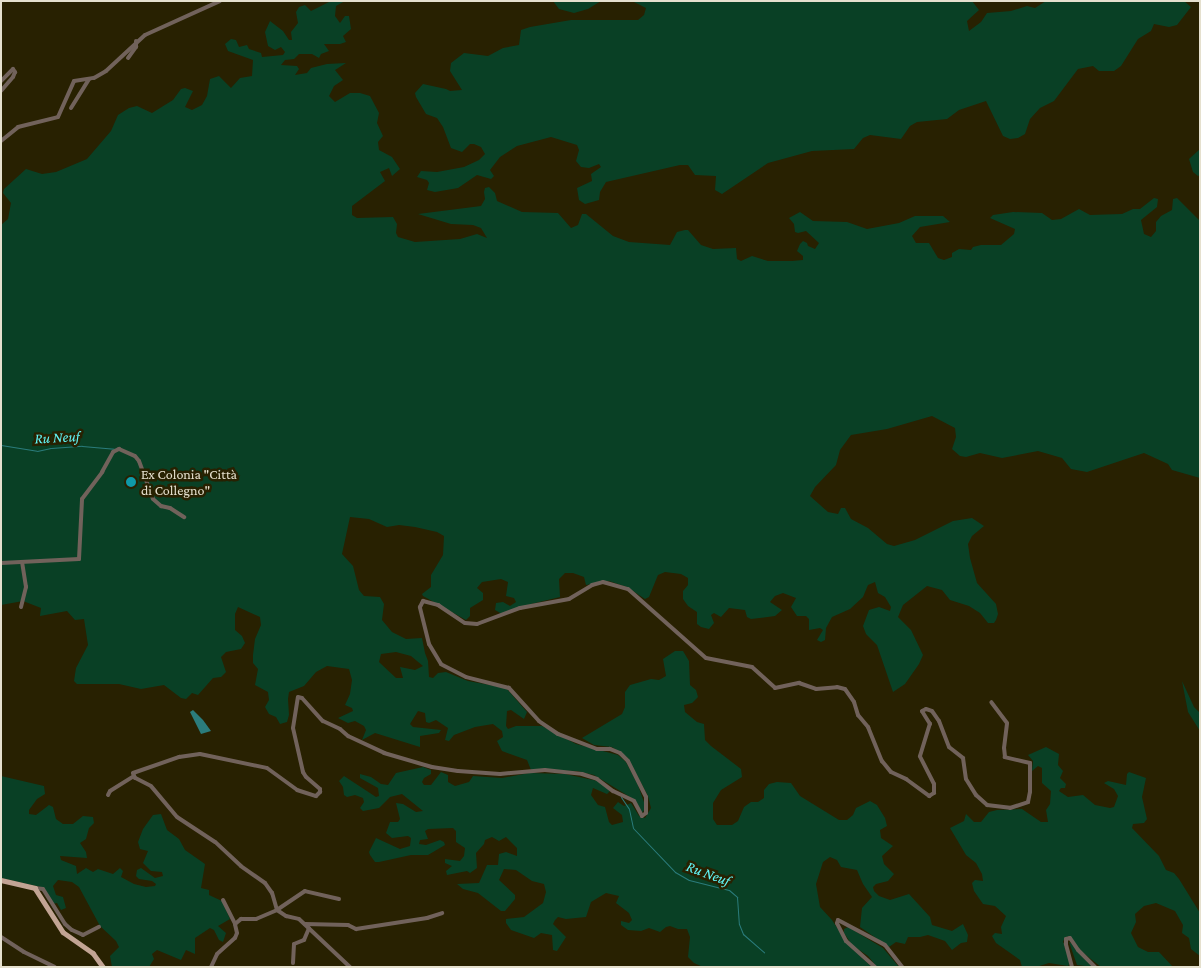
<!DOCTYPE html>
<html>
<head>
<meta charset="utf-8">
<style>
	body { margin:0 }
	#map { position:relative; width:1201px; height:968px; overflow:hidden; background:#282101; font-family:"Crimson Pro",serif }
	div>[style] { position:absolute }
	.green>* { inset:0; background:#094025 }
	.water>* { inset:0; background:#2b7c7c }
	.stream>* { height:1px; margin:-0.5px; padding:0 0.5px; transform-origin:0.5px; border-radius:0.5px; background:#2b7c7c }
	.minor>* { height:4px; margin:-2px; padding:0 2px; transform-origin:2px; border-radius:2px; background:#71625b }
	.major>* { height:4.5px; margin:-2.25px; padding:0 2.25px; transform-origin:2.25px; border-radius:2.25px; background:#c2a494 }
	.dots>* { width:14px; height:14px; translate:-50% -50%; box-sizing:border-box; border:2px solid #282101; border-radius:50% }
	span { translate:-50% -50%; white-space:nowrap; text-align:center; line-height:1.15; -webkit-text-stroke:5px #282101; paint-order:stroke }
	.poi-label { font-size:14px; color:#e5e0ce }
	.left { translate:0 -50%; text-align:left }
	.water-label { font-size:15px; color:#61f7f8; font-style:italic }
	.frame { position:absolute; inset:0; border:2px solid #e5e0ce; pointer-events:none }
</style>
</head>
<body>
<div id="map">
	<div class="green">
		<div style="clip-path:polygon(evenodd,331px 1px,345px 1px,336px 6px,335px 16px,340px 23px,345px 16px,349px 16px,351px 29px,343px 36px,346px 42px,340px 44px,324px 44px,329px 51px,321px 54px,319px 58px,312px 54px,299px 54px,294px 59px,285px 60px,281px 65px,297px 66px,299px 69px,295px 75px,307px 73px,311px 68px,327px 64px,346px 63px,335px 70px,343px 80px,334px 86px,329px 96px,335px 102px,350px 93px,360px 93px,370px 96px,379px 113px,377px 123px,383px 136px,378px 142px,379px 150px,392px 157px,400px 169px,392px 176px,389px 168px,380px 172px,385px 181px,352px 206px,352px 215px,357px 218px,393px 217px,397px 224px,396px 233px,398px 237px,415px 242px,460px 239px,477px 234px,487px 238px,481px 228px,473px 225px,451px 224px,418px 214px,481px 206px,485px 199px,484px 192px,485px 188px,489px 187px,495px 193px,497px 201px,522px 212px,558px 213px,571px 228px,578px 225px,582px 214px,586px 214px,613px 236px,629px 242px,670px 245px,677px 232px,685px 230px,688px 230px,701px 245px,713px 249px,736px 248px,737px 259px,741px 261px,752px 256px,768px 261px,792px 261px,803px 260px,803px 256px,797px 251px,800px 244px,803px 241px,807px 243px,808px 246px,815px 249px,819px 243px,806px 231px,798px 233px,795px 232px,794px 224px,789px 218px,800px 212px,813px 221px,847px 222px,867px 229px,899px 223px,915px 216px,943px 216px,950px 222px,920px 227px,912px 236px,916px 243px,929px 243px,938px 258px,944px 260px,952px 257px,952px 253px,959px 249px,971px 250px,973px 247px,981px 245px,1001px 245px,1014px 234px,1015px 229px,990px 218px,993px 215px,1013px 212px,1042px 213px,1052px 220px,1061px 219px,1079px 209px,1090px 215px,1122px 214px,1133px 209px,1140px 209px,1154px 198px,1158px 199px,1157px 207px,1141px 220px,1144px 234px,1151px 237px,1156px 231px,1156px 222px,1161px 216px,1172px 210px,1173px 199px,1177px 198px,1200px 221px,1200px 478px,1172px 470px,1168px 464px,1144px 453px,1087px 472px,1071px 469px,1062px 458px,1038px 451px,1002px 458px,980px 453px,966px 457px,960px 456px,952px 449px,956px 437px,955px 428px,932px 416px,887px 429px,851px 435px,840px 450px,836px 465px,815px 487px,810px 496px,828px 512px,838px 514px,841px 508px,845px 508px,851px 519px,868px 528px,887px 544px,894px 546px,915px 540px,953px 521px,972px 518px,984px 526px,972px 536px,968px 544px,970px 558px,977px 583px,996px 604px,998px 614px,996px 620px,994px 623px,988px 623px,980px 613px,969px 606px,950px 600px,942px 590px,927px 586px,903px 605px,898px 617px,911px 630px,923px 655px,919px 664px,905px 684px,893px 692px,877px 645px,866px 634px,863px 626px,869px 610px,879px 607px,890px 611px,891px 607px,885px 597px,878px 593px,875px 582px,868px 585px,863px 597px,850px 609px,832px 617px,826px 628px,825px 640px,821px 642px,817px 640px,823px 630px,820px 628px,809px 630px,809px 619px,806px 616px,797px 616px,791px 607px,796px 598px,783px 593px,775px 596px,770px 602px,782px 610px,775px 616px,751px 619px,747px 617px,745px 610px,729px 608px,721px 617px,714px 613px,711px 615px,714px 623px,709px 629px,701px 627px,697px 624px,697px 612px,688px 606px,683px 599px,683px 591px,688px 585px,688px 578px,681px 574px,665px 572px,658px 575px,649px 597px,645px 599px,627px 587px,609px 581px,586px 585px,584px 577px,573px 573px,565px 573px,559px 579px,560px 597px,531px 604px,502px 614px,495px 610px,496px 603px,503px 602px,510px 606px,516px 602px,514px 598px,506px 596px,508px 582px,501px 579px,482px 582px,477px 588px,483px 593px,483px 600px,470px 608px,470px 616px,466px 620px,423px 596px,422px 594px,431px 587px,431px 575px,443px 555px,444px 536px,437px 532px,415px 527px,399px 525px,387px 527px,369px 519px,350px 517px,342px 554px,353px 566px,359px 590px,364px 596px,380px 597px,384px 604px,382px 620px,392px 632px,406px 639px,422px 638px,425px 653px,428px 661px,429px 677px,433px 678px,438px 673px,446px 672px,468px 681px,506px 688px,527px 712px,524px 719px,511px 710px,507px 711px,506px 726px,508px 729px,516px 726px,542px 726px,576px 744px,618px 755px,626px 762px,638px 785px,646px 808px,642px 813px,635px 800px,594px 775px,577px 771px,531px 770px,527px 760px,502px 751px,497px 741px,503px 737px,502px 731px,493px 724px,475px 727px,454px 735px,449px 741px,445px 740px,448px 728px,436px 720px,429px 723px,426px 722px,425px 713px,418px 711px,410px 724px,413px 727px,441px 730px,439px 733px,420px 736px,420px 747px,375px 733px,362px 740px,366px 730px,364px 726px,355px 721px,348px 723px,338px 718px,353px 711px,352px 708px,345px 705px,350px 694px,352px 680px,349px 669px,327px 666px,316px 672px,304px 686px,289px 692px,288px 699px,289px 715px,287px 722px,280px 724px,276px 717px,269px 714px,265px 707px,269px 700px,268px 692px,255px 685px,258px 669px,253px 663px,253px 655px,255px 639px,261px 625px,260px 617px,238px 607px,235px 614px,235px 630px,242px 636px,245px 643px,241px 649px,226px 652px,221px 657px,226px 672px,221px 677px,213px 678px,198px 695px,192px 693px,186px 699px,181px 698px,164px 685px,141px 689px,119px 684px,77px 684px,74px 681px,76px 668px,88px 645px,84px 619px,75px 620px,67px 611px,40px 616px,41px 608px,23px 601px,1px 605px,1px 225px,8px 219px,11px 203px,3px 193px,4px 189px,26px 169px,42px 174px,56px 172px,87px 159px,111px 131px,118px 115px,129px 108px,137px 106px,152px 113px,173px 100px,181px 89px,185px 88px,193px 91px,185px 107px,192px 110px,202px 105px,207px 96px,210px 79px,219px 76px,231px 88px,240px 78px,252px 76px,253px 60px,228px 51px,225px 44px,231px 39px,236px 40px,239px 47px,247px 45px,249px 49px,261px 53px,262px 57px,283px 55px,285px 52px,281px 47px,275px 50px,268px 46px,265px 32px,270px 21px,283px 31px,289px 40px,292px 40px,291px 32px,298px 23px,296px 12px,299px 7px,305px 5px,311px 11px,331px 1px,396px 652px,411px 656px,423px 666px,415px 670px,400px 667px,403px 678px,396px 678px,379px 662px,381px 654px,396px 652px)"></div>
		<div style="clip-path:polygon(553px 1px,601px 1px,588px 9px,574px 13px,559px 9px)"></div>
		<div style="clip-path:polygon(632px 1px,972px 1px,979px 10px,967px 21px,969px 31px,981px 22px,987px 13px,1011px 11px,1027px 6px,1035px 8px,1046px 1px,1184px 1px,1191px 7px,1177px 25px,1169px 27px,1154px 24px,1151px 31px,1138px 39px,1121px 66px,1114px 71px,1099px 71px,1093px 66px,1078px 69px,1054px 101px,1040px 108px,1030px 119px,1025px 134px,1018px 138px,1010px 139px,1003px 136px,986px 101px,959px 110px,947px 119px,917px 122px,910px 126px,901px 139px,870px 135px,863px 138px,854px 149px,812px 151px,768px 163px,722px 194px,715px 190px,716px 176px,695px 175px,688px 165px,680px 165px,606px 182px,600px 192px,599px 200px,585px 204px,579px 200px,577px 188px,592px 181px,591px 174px,601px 167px,599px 164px,589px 168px,581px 167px,576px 161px,579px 150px,577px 145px,551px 137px,517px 146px,500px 157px,490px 170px,494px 176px,491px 179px,477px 175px,458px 188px,435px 192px,427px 190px,429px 183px,427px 180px,417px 177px,421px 171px,437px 172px,464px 167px,479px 160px,485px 154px,481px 147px,474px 144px,470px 144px,462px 152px,451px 148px,443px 127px,437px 118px,426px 114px,416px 97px,415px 93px,423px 84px,446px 89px,450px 91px,462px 90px,450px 71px,451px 63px,464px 53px,488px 56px,503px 48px,519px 45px,521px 30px,530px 27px,571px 20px,638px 20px,644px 15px,646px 8px)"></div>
		<div style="clip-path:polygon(1200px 149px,1200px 175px,1198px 176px,1193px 172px,1189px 159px)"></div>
		<div style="clip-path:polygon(675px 651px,683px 651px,689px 661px,690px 685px,696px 690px,698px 697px,692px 703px,684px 705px,685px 712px,697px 722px,704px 724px,705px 740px,711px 746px,741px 769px,742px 777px,721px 790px,713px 803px,713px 819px,717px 825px,732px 825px,738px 821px,744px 807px,751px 802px,758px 802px,764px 798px,764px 790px,769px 784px,777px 782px,791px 783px,800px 796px,839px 820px,847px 820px,853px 815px,856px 808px,870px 801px,877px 805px,885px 818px,887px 826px,880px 830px,881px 838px,893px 846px,882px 856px,884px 864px,894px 874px,888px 881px,876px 884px,873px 887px,874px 891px,879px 896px,890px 900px,909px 894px,930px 917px,932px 925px,952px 931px,963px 924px,968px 935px,967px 942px,961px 943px,952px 950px,945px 941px,928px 935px,920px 937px,908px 937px,905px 944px,896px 942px,889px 947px,860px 927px,862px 908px,872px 897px,863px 884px,857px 870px,841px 867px,837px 860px,830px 857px,823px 862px,816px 884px,820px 907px,832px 920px,849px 946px,872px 967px,703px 967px,694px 963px,688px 957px,690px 937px,687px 929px,678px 929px,670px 926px,666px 927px,660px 932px,649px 928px,641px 931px,628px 930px,621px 925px,621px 921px,629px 923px,632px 920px,629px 913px,616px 903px,619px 896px,606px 893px,591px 902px,586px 917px,566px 919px,558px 917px,555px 920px,553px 924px,566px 937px,557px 951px,553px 950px,552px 935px,541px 933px,534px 938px,511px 930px,506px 923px,506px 919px,524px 917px,543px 903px,546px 892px,544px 884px,532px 881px,516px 870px,504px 869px,499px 880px,515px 895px,515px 899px,505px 911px,501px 911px,478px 893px,463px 889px,457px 884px,479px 883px,487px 865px,498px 865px,499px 854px,506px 852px,517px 856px,517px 848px,506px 837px,499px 841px,492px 837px,485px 840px,484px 844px,476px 853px,477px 868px,470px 873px,467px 871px,447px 875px,446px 871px,452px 866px,445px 863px,445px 859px,460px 861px,464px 856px,465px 848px,456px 842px,456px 831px,453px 828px,428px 829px,425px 831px,428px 839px,420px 840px,419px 844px,426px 845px,440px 840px,444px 842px,445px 845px,428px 855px,411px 855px,379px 862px,375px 862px,370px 855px,369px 852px,376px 838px,400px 849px,410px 846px,411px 838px,408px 836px,392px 838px,386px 833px,390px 822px,398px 822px,400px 819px,396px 803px,403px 804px,416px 812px,423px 811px,402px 794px,390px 797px,379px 808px,363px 811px,360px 808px,364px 802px,363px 798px,355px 795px,347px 797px,344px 795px,343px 787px,339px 781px,344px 776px,376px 797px,379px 796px,378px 788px,360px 778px,360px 774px,371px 777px,381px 784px,388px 785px,396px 773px,423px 767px,431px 770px,431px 774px,424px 778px,422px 782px,424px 785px,431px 785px,441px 772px,448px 775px,448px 782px,455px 786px,469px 782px,473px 776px,502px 778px,529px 773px,565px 774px,598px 781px,610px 791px,607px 794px,593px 788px,591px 795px,598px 805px,605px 807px,609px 822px,612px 825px,623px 822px,622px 815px,613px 808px,618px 802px,624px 806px,631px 803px,639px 816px,645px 818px,651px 808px,648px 796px,628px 758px,612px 747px,594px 745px,582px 738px,622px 714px,625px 707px,625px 692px,630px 685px,651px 679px,659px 680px,666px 676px,663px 659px)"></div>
		<div style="clip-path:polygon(1182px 681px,1194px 707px,1200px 713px,1200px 731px,1188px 712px)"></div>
		<div style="clip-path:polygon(1046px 747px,1059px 754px,1058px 765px,1063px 771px,1060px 778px,1066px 784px,1065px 788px,1061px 788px,1059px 791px,1068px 797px,1083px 795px,1095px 805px,1110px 808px,1114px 807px,1118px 796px,1114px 789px,1104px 783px,1108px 781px,1126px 785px,1127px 774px,1129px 772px,1146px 778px,1142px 797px,1147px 819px,1144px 823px,1133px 824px,1132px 828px,1159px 856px,1166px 870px,1174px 873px,1179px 879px,1200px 913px,1200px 956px,1191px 949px,1189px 938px,1182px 933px,1183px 925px,1175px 911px,1156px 903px,1144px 906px,1135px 914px,1136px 922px,1131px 933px,1138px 947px,1148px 952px,1159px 952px,1173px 967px,1101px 967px,1082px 952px,1068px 936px,1063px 941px,1070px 963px,1068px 966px,1049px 963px,1036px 967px,1022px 967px,1020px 960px,996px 943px,992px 936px,995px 933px,1002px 934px,1001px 927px,1006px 916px,995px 906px,983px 904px,974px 891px,972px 883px,975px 880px,983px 881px,982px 874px,976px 863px,966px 855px,950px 828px,964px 821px,966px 814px,974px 822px,981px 822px,989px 812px,997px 810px,1022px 809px,1041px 822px,1048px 822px,1046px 810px,1050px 804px,1051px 791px,1042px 783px,1042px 768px,1038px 766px,1032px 771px,1033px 761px,1028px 755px)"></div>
		<div style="clip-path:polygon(1px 776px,44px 786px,45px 794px,37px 799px,29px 810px,29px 814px,36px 815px,49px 805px,53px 807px,56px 819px,63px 824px,73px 824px,83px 816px,93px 817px,94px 823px,89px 828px,86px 839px,80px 843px,86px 852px,87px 858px,60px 856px,61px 860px,76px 866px,77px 874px,86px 868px,93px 872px,98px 869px,113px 874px,120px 868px,123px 871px,121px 877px,134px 884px,146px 887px,155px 886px,156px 884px,152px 881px,139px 879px,136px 876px,137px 870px,141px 868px,155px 878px,163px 876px,162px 872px,151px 871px,143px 863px,148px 851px,140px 849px,138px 842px,143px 829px,153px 815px,161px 814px,167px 830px,179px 839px,185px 850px,205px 864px,201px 888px,209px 890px,209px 895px,222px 901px,230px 919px,218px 926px,226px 933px,223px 942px,219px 940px,214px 930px,210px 928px,195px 938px,195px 954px,186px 950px,181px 960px,157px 950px,152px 954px,154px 959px,149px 967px,112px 967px,110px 956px,119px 947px,116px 941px,100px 926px,79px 887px,72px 882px,58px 880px,53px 886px,56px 895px,63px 897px,66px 908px,61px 910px,57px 903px,52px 904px,41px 887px,1px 878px)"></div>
		<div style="clip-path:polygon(848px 927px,883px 948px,899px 967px,877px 967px,868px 956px,852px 945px,844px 933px,844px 929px)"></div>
		<div style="clip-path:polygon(1069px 942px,1071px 943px,1093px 967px,1077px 965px)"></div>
	</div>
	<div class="water">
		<div style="clip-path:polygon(193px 710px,203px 720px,211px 731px,201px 734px,190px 712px)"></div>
	</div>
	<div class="stream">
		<div style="left:1px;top:445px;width:36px;rotate:9deg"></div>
		<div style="left:37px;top:451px;width:14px;rotate:-12deg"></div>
		<div style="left:51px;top:448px;width:31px;rotate:-4deg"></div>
		<div style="left:82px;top:446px;width:32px;rotate:5deg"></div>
		<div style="left:621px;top:797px;width:14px;rotate:56deg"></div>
		<div style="left:629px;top:809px;width:19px;rotate:78deg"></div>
		<div style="left:633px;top:828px;width:61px;rotate:46.3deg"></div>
		<div style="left:675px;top:872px;width:16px;rotate:30deg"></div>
		<div style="left:689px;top:880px;width:41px;rotate:14deg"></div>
		<div style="left:729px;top:890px;width:11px;rotate:41deg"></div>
		<div style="left:737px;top:897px;width:27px;rotate:86deg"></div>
		<div style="left:739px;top:924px;width:11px;rotate:68deg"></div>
		<div style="left:743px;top:934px;width:28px;rotate:41deg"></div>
	</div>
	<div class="minor">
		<div style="left:128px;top:58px;width:14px;rotate:-54deg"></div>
		<div style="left:136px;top:47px;width:6px;rotate:-90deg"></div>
		<div style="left:1px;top:81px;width:17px;rotate:-45deg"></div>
		<div style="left:13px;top:69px;width:4px;rotate:56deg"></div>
		<div style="left:15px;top:72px;width:5px;rotate:112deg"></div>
		<div style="left:13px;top:77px;width:18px;rotate:131deg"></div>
		<div style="left:71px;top:108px;width:34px;rotate:-58deg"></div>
		<div style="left:1px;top:141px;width:22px;rotate:-39deg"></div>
		<div style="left:18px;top:127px;width:41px;rotate:-14deg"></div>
		<div style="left:58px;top:117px;width:39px;rotate:-66deg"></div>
		<div style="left:74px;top:81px;width:20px;rotate:-9deg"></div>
		<div style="left:94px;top:78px;width:14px;rotate:-30deg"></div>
		<div style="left:106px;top:71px;width:53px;rotate:-42.7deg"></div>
		<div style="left:145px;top:35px;width:82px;rotate:-24.4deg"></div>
		<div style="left:1px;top:563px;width:78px;rotate:-2.9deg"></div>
		<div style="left:79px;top:559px;width:60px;rotate:-87.1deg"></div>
		<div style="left:82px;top:499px;width:34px;rotate:-53deg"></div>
		<div style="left:102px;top:472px;width:23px;rotate:-61deg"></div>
		<div style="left:113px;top:452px;width:7px;rotate:-27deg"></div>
		<div style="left:119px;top:449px;width:17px;rotate:24deg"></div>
		<div style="left:135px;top:456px;width:6px;rotate:51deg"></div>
		<div style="left:139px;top:461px;width:40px;rotate:69.8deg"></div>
		<div style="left:153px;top:499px;width:11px;rotate:41deg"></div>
		<div style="left:161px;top:506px;width:9px;rotate:13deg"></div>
		<div style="left:170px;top:508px;width:17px;rotate:33deg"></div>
		<div style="left:21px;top:607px;width:21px;rotate:-76deg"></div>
		<div style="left:26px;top:587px;width:24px;rotate:-99deg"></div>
		<div style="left:108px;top:795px;width:4px;rotate:-63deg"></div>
		<div style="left:110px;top:791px;width:28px;rotate:-32deg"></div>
		<div style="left:35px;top:888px;width:8px;rotate:7deg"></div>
		<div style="left:43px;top:889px;width:41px;rotate:57.8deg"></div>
		<div style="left:65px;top:924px;width:9px;rotate:41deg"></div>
		<div style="left:72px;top:930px;width:12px;rotate:24deg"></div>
		<div style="left:83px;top:935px;width:18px;rotate:-27deg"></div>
		<div style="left:339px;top:899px;width:35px;rotate:-167deg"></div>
		<div style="left:305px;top:891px;width:34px;rotate:146deg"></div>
		<div style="left:277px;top:910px;width:18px;rotate:-106deg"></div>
		<div style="left:272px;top:893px;width:12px;rotate:-125deg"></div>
		<div style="left:265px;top:883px;width:29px;rotate:-145deg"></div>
		<div style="left:241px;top:866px;width:35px;rotate:-137deg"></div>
		<div style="left:215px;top:842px;width:45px;rotate:-146.7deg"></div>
		<div style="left:177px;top:817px;width:40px;rotate:-130deg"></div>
		<div style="left:151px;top:786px;width:18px;rotate:-153deg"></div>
		<div style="left:135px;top:778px;width:5px;rotate:-112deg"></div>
		<div style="left:133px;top:773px;width:49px;rotate:-19.2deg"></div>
		<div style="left:179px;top:757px;width:21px;rotate:-8deg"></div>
		<div style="left:200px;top:754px;width:68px;rotate:11.8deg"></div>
		<div style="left:267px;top:768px;width:37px;rotate:36deg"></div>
		<div style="left:297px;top:790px;width:20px;rotate:18deg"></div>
		<div style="left:316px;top:796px;width:6px;rotate:-45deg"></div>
		<div style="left:320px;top:792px;width:3px;rotate:-90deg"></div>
		<div style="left:320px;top:789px;width:18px;rotate:-139deg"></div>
		<div style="left:306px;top:777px;width:6px;rotate:-121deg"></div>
		<div style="left:303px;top:772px;width:45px;rotate:-102.8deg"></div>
		<div style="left:293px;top:728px;width:31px;rotate:-81deg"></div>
		<div style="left:298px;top:697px;width:4px;rotate:14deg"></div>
		<div style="left:302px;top:698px;width:31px;rotate:48deg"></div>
		<div style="left:323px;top:721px;width:19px;rotate:25deg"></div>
		<div style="left:340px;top:729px;width:11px;rotate:41deg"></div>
		<div style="left:348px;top:736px;width:40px;rotate:25deg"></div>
		<div style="left:384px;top:753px;width:50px;rotate:16.3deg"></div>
		<div style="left:432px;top:767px;width:26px;rotate:9deg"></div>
		<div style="left:458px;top:771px;width:42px;rotate:4.1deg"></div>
		<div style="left:500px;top:774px;width:45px;rotate:-5.1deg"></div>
		<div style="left:545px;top:770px;width:37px;rotate:6deg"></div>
		<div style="left:582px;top:774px;width:16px;rotate:18deg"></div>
		<div style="left:597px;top:779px;width:20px;rotate:37deg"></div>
		<div style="left:613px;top:791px;width:23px;rotate:25deg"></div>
		<div style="left:634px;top:801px;width:17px;rotate:62deg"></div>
		<div style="left:642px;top:816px;width:5px;rotate:-37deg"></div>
		<div style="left:646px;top:813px;width:16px;rotate:-90deg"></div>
		<div style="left:646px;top:797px;width:40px;rotate:-116.6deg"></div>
		<div style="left:628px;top:761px;width:11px;rotate:-135deg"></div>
		<div style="left:620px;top:753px;width:11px;rotate:-158deg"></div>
		<div style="left:610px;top:749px;width:13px;rotate:180deg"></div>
		<div style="left:597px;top:749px;width:42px;rotate:-159deg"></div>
		<div style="left:558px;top:734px;width:23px;rotate:-146deg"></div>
		<div style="left:539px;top:721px;width:45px;rotate:-132.3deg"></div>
		<div style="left:509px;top:688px;width:44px;rotate:-165.7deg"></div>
		<div style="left:466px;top:677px;width:28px;rotate:-153deg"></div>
		<div style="left:441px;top:664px;width:23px;rotate:-121deg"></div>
		<div style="left:429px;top:644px;width:38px;rotate:-104deg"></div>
		<div style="left:420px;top:607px;width:7px;rotate:-63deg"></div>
		<div style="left:423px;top:601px;width:16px;rotate:15deg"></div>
		<div style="left:438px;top:605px;width:32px;rotate:34deg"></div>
		<div style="left:465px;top:623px;width:12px;rotate:5deg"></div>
		<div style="left:477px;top:624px;width:46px;rotate:-20.4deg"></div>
		<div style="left:520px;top:608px;width:50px;rotate:-10.4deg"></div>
		<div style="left:569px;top:599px;width:27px;rotate:-31deg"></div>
		<div style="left:592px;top:585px;width:11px;rotate:-15deg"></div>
		<div style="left:603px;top:582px;width:26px;rotate:16deg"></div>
		<div style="left:628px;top:589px;width:104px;rotate:41.5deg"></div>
		<div style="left:706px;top:658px;width:47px;rotate:11.1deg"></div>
		<div style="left:752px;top:667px;width:31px;rotate:42deg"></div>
		<div style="left:775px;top:688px;width:25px;rotate:-12deg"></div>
		<div style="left:799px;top:683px;width:18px;rotate:19deg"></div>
		<div style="left:816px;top:689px;width:21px;rotate:-5deg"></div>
		<div style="left:837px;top:687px;width:8px;rotate:14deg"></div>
		<div style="left:845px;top:689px;width:16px;rotate:55deg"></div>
		<div style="left:854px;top:702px;width:14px;rotate:73deg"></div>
		<div style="left:858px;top:715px;width:16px;rotate:50deg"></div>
		<div style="left:868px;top:727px;width:37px;rotate:68deg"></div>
		<div style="left:882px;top:761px;width:14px;rotate:51deg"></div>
		<div style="left:891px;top:772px;width:17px;rotate:25deg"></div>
		<div style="left:906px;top:779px;width:29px;rotate:36deg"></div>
		<div style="left:929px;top:796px;width:6px;rotate:-31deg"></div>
		<div style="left:934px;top:793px;width:9px;rotate:-90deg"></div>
		<div style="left:934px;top:784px;width:31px;rotate:-117deg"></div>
		<div style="left:920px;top:756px;width:34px;rotate:-73deg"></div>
		<div style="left:930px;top:724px;width:15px;rotate:-122deg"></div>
		<div style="left:922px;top:711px;width:4px;rotate:-27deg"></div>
		<div style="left:926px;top:709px;width:6px;rotate:18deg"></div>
		<div style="left:932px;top:711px;width:12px;rotate:55deg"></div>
		<div style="left:939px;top:721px;width:28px;rotate:69deg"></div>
		<div style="left:949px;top:747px;width:18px;rotate:38deg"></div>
		<div style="left:963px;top:758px;width:21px;rotate:82deg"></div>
		<div style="left:966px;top:779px;width:19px;rotate:58deg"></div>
		<div style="left:976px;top:795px;width:15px;rotate:42deg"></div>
		<div style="left:987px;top:805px;width:23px;rotate:7deg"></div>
		<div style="left:1010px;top:808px;width:19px;rotate:-18deg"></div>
		<div style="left:1028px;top:802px;width:10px;rotate:-79deg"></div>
		<div style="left:1030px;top:792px;width:29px;rotate:-90deg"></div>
		<div style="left:1030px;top:763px;width:26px;rotate:-167deg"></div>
		<div style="left:1005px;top:757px;width:9px;rotate:-96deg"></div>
		<div style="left:1004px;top:748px;width:25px;rotate:-83deg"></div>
		<div style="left:1007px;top:723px;width:26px;rotate:-127deg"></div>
		<div style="left:223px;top:900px;width:27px;rotate:63deg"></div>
		<div style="left:305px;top:924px;width:43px;rotate:1.3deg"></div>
		<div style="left:348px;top:925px;width:9px;rotate:27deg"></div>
		<div style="left:356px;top:929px;width:72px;rotate:-8.8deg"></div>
		<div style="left:427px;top:918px;width:16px;rotate:-18deg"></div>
		<div style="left:1px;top:937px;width:27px;rotate:33deg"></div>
		<div style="left:24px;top:952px;width:34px;rotate:26deg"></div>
		<div style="left:293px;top:963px;width:19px;rotate:-87deg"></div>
		<div style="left:294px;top:944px;width:11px;rotate:-22deg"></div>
		<div style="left:304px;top:940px;width:13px;rotate:-67deg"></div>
		<div style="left:211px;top:967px;width:14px;rotate:-65deg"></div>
		<div style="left:217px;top:954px;width:24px;rotate:-42deg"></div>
		<div style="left:235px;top:938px;width:5px;rotate:-68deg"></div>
		<div style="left:237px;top:933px;width:9px;rotate:-103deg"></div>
		<div style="left:235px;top:924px;width:8px;rotate:-40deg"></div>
		<div style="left:241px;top:919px;width:15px"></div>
		<div style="left:256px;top:919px;width:23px;rotate:-23deg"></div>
		<div style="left:277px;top:910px;width:11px;rotate:34deg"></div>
		<div style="left:286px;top:916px;width:13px;rotate:13deg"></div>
		<div style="left:299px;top:919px;width:70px;rotate:43.3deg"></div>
		<div style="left:875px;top:967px;width:39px;rotate:-138deg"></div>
		<div style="left:846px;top:941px;width:20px;rotate:-117deg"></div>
		<div style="left:837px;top:923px;width:3px;rotate:-72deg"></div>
		<div style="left:838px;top:920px;width:53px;rotate:28deg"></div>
		<div style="left:885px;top:945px;width:28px;rotate:52deg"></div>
		<div style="left:1072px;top:967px;width:24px;rotate:-105deg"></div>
		<div style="left:1066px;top:944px;width:5px;rotate:-90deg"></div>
		<div style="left:1066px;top:939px;width:4px;rotate:-14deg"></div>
		<div style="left:1070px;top:938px;width:14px;rotate:56deg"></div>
		<div style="left:1078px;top:950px;width:24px;rotate:45deg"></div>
	</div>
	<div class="major">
		<div style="left:1px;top:880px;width:35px;rotate:13deg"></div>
		<div style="left:35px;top:888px;width:52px;rotate:57.5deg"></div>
		<div style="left:63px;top:932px;width:37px;rotate:35deg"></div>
		<div style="left:93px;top:953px;width:17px;rotate:54deg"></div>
	</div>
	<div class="dots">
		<div style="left:131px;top:482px;background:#0f9aa8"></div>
	</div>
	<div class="poi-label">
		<span class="left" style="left:141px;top:482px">Ex Colonia "Città<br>di Collegno"</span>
	</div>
	<div class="water-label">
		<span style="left:57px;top:438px;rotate:-3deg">Ru Neuf</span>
		<span style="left:708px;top:874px;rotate:20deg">Ru Neuf</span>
	</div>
	<div class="frame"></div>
</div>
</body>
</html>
